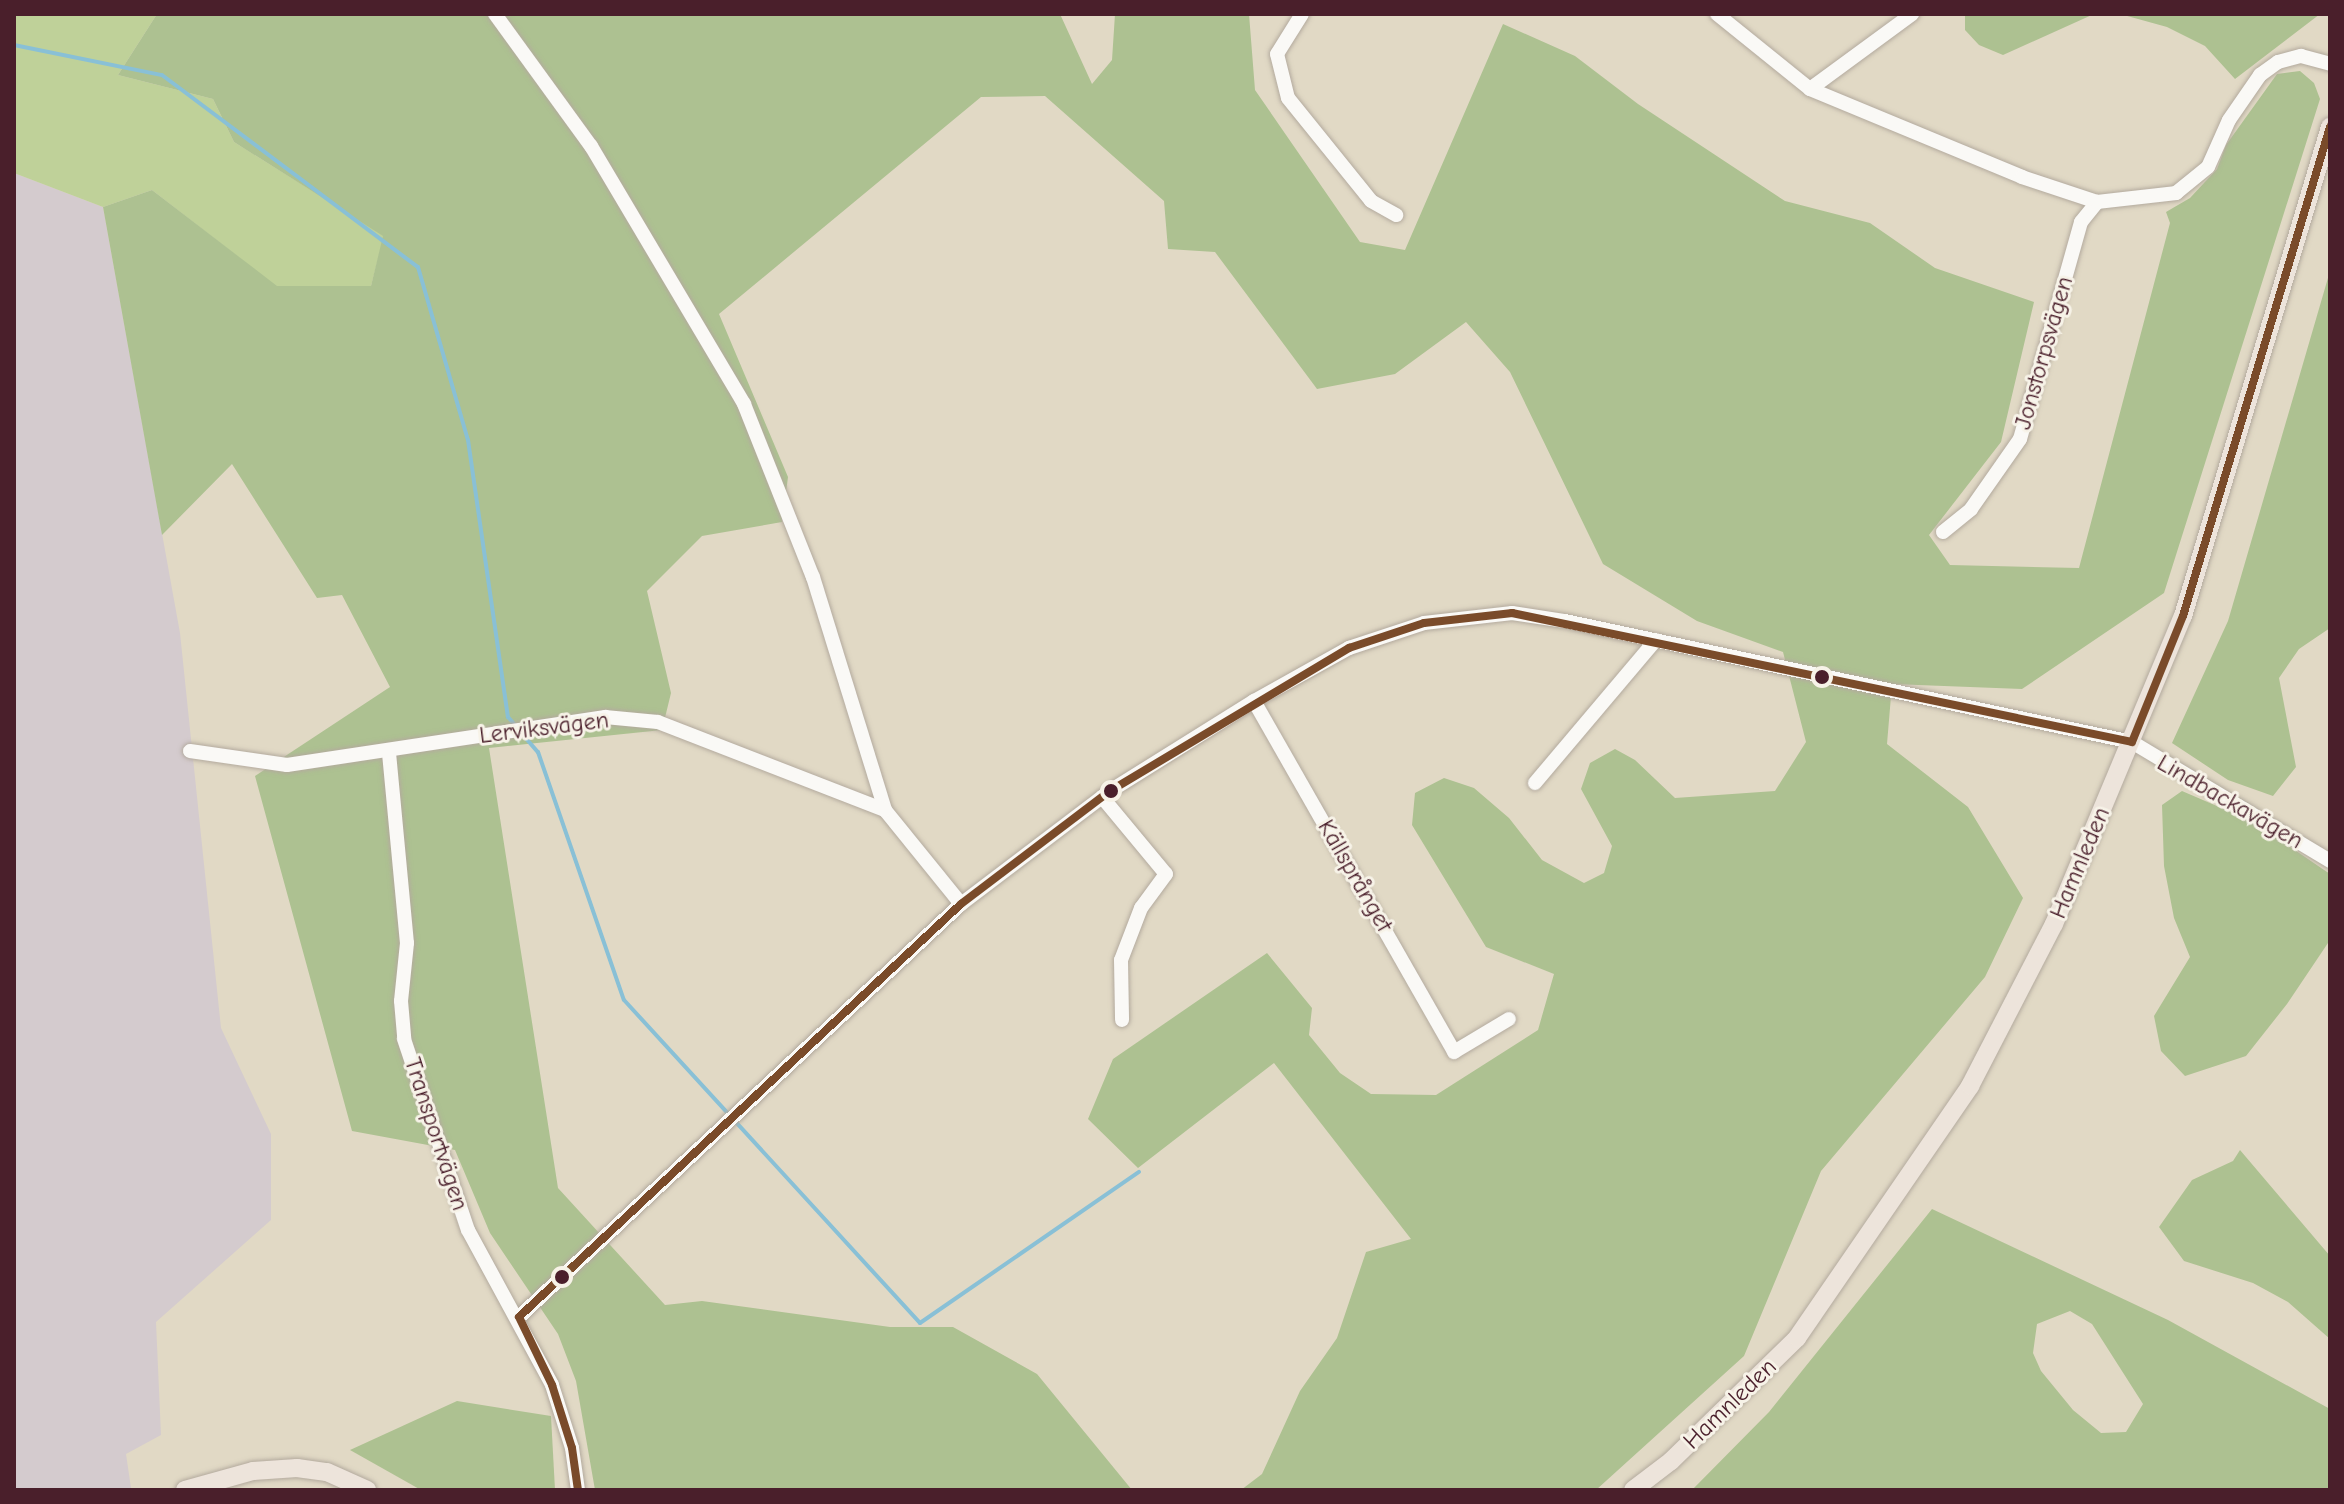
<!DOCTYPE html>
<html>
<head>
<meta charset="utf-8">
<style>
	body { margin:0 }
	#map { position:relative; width:2344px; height:1504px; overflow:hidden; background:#e1d9c5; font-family:"Comic Neue",sans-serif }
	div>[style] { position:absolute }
	.industrial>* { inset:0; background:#d4cbce }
	.green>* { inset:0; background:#bfd199 }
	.forest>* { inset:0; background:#adc191 }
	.stream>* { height:4px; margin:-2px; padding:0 2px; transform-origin:2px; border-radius:2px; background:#89c0d6 }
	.roads { filter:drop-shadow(0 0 2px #b3aa9e) drop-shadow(0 0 2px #b3aa9e) }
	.minor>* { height:14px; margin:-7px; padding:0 7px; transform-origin:7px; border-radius:7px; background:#faf9f6 }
	.major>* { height:18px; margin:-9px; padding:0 9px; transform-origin:9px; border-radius:9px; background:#ede4db }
	.bus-1>* { height:8px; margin:-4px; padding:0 4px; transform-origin:4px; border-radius:4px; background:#7a4b2a }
	.dots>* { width:22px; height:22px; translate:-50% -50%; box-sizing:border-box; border:4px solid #f7f3e8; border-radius:50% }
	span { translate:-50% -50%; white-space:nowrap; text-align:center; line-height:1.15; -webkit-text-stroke:6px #f7f3e8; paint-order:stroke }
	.street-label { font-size:24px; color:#4a1f2b }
	.frame { position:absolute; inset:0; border:16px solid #4a1f2b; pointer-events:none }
</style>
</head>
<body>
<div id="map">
	<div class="industrial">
		<div style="clip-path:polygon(14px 173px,103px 207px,180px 633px,221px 1028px,271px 1134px,271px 1220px,156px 1322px,161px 1435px,126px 1454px,131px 1488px,106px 1490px,14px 1490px)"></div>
	</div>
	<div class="green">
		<div style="clip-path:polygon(14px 14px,157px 14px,118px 75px,213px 99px,234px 142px,384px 236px,371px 286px,277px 287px,152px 190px,103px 207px,14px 173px)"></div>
	</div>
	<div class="forest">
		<div style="clip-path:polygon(157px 14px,1060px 14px,1092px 84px,1112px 60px,1115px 14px,1249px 14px,1255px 90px,1360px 242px,1405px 250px,1503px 24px,1575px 56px,1638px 104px,1785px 201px,1870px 223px,1935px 268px,2034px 302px,2001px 442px,1929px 535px,1950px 565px,2079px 568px,2170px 223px,2166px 212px,2190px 198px,2217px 169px,2226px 145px,2277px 74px,2300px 71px,2314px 83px,2320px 99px,2164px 593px,2022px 689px,1892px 684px,1887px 744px,1968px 807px,2023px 898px,1985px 977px,1821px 1171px,1744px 1356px,1596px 1490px,1241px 1490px,1262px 1474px,1300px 1391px,1337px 1338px,1366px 1252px,1411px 1239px,1274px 1063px,1138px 1168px,1088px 1119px,1113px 1059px,1267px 953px,1312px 1008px,1309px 1035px,1340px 1073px,1371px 1094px,1436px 1095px,1538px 1030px,1554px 974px,1486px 947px,1412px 825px,1415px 793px,1444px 778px,1474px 788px,1509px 818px,1542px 860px,1584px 883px,1604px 873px,1612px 846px,1581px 789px,1590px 763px,1615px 749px,1635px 760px,1675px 798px,1775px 791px,1806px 742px,1783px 652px,1697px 621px,1603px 564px,1510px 372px,1466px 322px,1395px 374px,1317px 389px,1215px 252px,1168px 249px,1164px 201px,1045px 96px,981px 97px,719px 314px,788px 477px,782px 522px,702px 536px,647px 591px,671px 693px,662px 730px,489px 748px,558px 1188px,665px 1305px,702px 1301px,890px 1327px,953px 1327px,1037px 1374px,1132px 1490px,595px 1490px,576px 1381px,558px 1334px,490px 1233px,455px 1150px,352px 1131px,255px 776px,390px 687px,342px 595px,317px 598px,232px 464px,162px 535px,103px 207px,152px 190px,277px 286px,371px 286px,383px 236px,234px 142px,213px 99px,118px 75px)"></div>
		<div style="clip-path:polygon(1965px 14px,2094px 14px,2003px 55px,1979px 45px,1965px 30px)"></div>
		<div style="clip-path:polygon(2120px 14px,2320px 14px,2235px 79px,2205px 46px,2167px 27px)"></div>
		<div style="clip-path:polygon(2330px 271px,2330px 628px,2299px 649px,2279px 678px,2296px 767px,2273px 796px,2228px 780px,2172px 743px,2228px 621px)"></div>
		<div style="clip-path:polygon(2182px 791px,2254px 822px,2330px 874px,2330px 940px,2287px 1004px,2246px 1056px,2185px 1076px,2161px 1051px,2154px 1016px,2190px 957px,2174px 918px,2164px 866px,2162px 805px)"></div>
		<div style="clip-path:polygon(2240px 1150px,2330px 1256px,2330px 1339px,2288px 1302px,2253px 1283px,2184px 1261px,2159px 1227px,2192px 1180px,2233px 1161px)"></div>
		<div style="clip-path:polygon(evenodd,1932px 1209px,2168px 1320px,2330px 1409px,2330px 1490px,1692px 1490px,1769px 1412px,1932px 1209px,2070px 1311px,2092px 1324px,2143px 1404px,2126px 1432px,2101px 1433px,2073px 1410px,2041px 1371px,2033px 1353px,2037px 1324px,2070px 1311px)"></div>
		<div style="clip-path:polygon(457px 1401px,551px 1416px,555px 1490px,421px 1490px,350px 1450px)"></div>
	</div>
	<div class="stream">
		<div style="left:14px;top:45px;width:151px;rotate:11.5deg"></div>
		<div style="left:162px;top:75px;width:320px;rotate:36.9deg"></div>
		<div style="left:418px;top:267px;width:180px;rotate:73.9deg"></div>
		<div style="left:468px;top:440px;width:280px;rotate:81.8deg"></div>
		<div style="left:508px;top:717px;width:11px;rotate:49deg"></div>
		<div style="left:523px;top:735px;width:23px;rotate:49deg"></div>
		<div style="left:538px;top:752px;width:262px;rotate:70.9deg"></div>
		<div style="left:624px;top:1000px;width:438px;rotate:47.5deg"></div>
		<div style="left:920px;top:1323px;width:266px;rotate:-34.6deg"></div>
	</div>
	<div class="roads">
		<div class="minor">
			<div style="left:495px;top:14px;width:163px;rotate:54deg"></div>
			<div style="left:591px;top:146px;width:300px;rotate:59.3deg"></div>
			<div style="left:744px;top:404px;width:186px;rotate:68.3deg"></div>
			<div style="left:813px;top:577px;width:244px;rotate:72.8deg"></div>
			<div style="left:885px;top:810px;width:121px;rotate:51deg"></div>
			<div style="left:1302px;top:14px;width:47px;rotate:122deg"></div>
			<div style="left:1277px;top:54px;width:45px;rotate:76deg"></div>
			<div style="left:1288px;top:98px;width:132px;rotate:51.1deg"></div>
			<div style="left:1371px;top:201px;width:29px;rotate:29deg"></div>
			<div style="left:1717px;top:14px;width:119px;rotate:38.9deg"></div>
			<div style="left:1810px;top:89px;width:230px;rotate:22.5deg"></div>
			<div style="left:2022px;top:177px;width:79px;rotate:18.4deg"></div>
			<div style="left:1810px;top:89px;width:127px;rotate:-36.3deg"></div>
			<div style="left:1943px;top:532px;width:36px;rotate:-39deg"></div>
			<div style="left:1971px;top:509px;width:85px;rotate:-55deg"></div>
			<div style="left:2020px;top:439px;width:225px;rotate:-74.3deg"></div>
			<div style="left:2081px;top:222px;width:26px;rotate:-51deg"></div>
			<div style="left:2097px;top:202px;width:80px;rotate:-6.5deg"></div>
			<div style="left:2176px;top:193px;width:41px;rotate:-39.1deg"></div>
			<div style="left:2208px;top:167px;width:51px;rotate:-65.9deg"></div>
			<div style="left:2229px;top:120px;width:55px;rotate:-55.4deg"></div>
			<div style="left:2260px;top:75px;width:22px;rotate:-36deg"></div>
			<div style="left:2278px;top:62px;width:24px;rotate:-15deg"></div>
			<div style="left:2301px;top:56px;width:30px;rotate:15deg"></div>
			<div style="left:1254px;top:701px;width:404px;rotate:60.3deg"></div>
			<div style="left:1454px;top:1052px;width:64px;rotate:-31deg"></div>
			<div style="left:190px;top:751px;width:98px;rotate:8.2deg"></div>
			<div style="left:287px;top:765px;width:322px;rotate:-8.6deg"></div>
			<div style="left:605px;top:717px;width:53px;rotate:5.4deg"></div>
			<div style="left:658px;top:722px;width:243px;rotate:21.2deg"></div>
			<div style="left:389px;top:753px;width:191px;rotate:84.6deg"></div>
			<div style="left:407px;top:943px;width:58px;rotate:95.9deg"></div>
			<div style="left:401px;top:1001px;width:38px;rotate:85deg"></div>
			<div style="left:404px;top:1039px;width:201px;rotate:71.5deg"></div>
			<div style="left:468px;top:1230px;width:176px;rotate:61.5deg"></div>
			<div style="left:552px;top:1385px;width:66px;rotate:72.4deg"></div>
			<div style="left:572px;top:1448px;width:42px;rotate:81.9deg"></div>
			<div style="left:1535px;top:783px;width:187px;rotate:-49.8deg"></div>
			<div style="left:1102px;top:797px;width:100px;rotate:50.3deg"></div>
			<div style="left:1166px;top:874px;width:42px;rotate:126.3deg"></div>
			<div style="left:1141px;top:908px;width:56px;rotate:111deg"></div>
			<div style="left:1121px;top:960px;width:60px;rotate:89deg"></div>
			<div style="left:519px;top:1317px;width:605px;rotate:-43.06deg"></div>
			<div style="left:961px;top:904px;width:187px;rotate:-37.2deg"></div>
			<div style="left:1110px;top:791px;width:170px;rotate:-32deg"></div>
			<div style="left:1254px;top:701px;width:109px;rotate:-29.2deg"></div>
			<div style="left:1349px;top:648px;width:79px;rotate:-18.4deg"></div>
			<div style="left:1424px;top:623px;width:89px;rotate:-6.5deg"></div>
			<div style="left:1512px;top:613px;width:54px;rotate:8.6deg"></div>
			<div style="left:1565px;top:621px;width:580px;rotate:12.05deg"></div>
			<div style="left:2132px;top:742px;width:231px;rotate:31deg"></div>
		</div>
		<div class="major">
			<div style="left:185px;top:1490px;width:71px;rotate:-15.6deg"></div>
			<div style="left:253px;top:1471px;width:44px;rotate:-3.9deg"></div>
			<div style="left:297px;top:1468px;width:30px;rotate:8deg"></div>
			<div style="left:327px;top:1472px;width:44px;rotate:24.2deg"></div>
			<div style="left:1633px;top:1490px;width:48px;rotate:-37.3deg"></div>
			<div style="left:1671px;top:1461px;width:176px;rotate:-44.3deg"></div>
			<div style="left:1797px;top:1338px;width:306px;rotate:-55.5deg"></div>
			<div style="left:1970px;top:1086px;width:182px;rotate:-62.6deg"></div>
			<div style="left:2054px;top:924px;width:334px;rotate:-67.3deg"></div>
			<div style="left:2183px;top:616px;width:511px;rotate:-73.27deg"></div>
		</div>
	</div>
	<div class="bus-1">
		<div style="left:2132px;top:742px;width:136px;rotate:-68deg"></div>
		<div style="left:2183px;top:616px;width:511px;rotate:-73.27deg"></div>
		<div style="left:519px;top:1317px;width:605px;rotate:-43.06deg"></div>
		<div style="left:961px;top:904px;width:187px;rotate:-37.2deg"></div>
		<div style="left:1110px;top:791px;width:279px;rotate:-30.9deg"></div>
		<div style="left:1349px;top:648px;width:79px;rotate:-18.4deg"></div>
		<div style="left:1424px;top:623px;width:89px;rotate:-6.5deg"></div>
		<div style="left:1512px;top:613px;width:633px;rotate:11.75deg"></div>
		<div style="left:519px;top:1317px;width:76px;rotate:64.1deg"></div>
		<div style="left:552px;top:1385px;width:66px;rotate:72.4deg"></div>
		<div style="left:572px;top:1448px;width:42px;rotate:81.9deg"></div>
	</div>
	<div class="dots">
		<div style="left:1822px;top:677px;background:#4a1f2b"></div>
		<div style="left:1111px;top:791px;background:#4a1f2b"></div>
		<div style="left:562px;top:1277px;background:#4a1f2b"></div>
	</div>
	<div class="street-label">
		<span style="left:2044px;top:353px;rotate:-74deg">Jonstorpsvägen</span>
		<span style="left:544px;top:728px;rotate:-7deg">Lerviksvägen</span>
		<span style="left:2230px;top:802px;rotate:30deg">Lindbackavägen</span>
		<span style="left:2080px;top:863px;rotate:-67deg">Hamnleden</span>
		<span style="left:1355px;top:876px;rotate:60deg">Källsprånget</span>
		<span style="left:436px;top:1134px;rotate:72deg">Transportvägen</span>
		<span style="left:1730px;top:1404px;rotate:-44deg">Hamnleden</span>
	</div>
	<div class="frame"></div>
</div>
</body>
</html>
